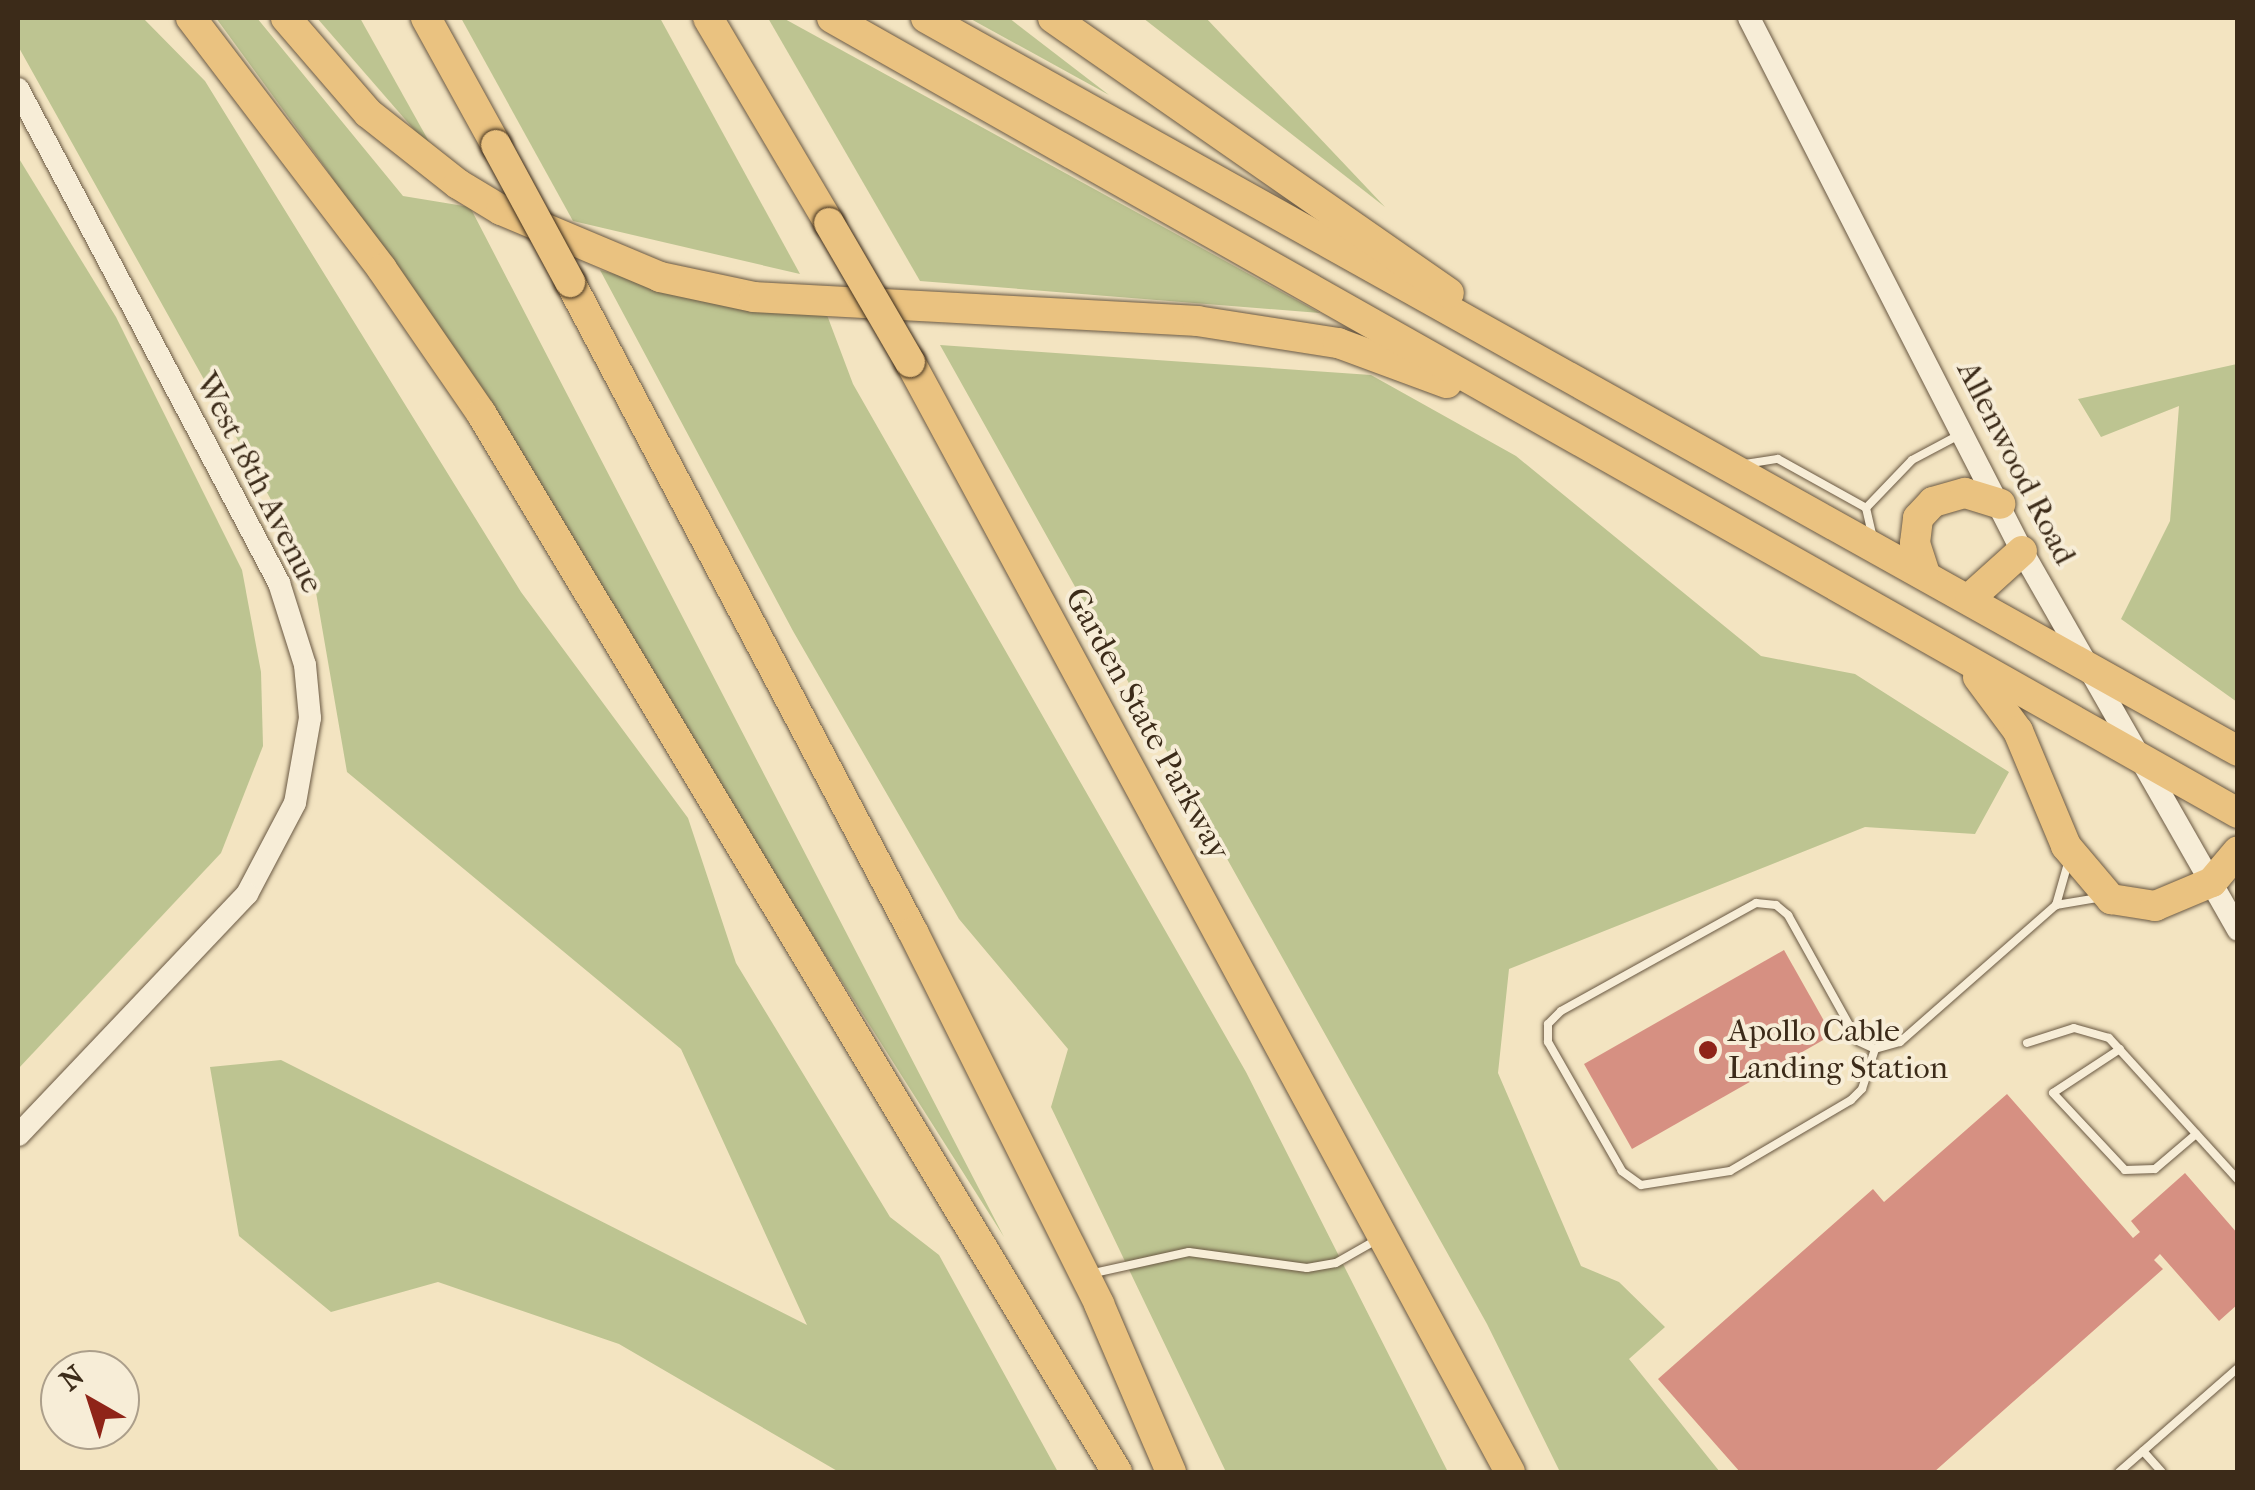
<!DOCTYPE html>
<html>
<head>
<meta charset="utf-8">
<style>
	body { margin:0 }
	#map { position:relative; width:2255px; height:1490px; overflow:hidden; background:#f3e4c1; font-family:"IM FELL French Canon",serif }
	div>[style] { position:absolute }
	.green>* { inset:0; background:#bdc491 }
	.building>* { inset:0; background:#d69082 }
	.roads { filter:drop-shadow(0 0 2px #6a5943) drop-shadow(0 0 2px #6a5943) }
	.lane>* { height:8px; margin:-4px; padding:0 4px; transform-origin:4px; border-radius:4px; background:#f7edd7 }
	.secondary>* { height:22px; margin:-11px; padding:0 11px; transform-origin:11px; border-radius:11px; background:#f7edd7 }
	.highway>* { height:30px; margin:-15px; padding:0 15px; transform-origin:15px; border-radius:15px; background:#eac280 }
	.bridges { filter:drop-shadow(0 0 2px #3c2b19) drop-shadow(0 0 2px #3c2b19) }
	.highway-bridge>* { height:30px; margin:-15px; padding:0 15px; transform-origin:15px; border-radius:15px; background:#eac280 }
	.dots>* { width:28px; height:28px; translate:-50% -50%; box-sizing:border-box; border:5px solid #f7edd7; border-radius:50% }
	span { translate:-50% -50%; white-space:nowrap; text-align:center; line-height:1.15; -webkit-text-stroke:8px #f7edd7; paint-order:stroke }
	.street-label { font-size:32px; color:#3c2b19 }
	.poi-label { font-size:32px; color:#3c2b19 }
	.left { translate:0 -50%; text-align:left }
	.frame { position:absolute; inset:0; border:20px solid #3c2b19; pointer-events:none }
	.north { position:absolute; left:40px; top:1350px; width:100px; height:100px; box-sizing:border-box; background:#f7edd7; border:2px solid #ac9f8b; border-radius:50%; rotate:321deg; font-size:28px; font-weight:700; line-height:40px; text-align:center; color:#3c2b19 }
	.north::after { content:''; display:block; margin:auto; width:35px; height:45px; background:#8f2418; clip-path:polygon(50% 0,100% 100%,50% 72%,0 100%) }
</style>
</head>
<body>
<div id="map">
	<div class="green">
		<div style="clip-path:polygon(18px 18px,143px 18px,205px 81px,521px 592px,688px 818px,736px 963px,890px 1217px,939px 1255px,1058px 1472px,839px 1472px,619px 1344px,438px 1282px,331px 1312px,239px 1236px,210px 1067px,281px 1060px,807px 1325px,681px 1049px,347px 772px,313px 575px,18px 46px)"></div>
		<div style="clip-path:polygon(216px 18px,257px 18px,403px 196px,470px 207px,1004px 1237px,327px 170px)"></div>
		<div style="clip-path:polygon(317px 18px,360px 18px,437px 156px)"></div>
		<div style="clip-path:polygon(461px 18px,660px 18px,800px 274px,573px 221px)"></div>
		<div style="clip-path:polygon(768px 18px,783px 18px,1320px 313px,920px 281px)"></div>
		<div style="clip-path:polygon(969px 18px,1009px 18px,1109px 95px)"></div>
		<div style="clip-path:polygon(1143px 18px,1206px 18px,1385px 207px)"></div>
		<div style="clip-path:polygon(18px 157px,116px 317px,242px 570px,261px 672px,263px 746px,221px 853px,18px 1069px)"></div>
		<div style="clip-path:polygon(600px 270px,753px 312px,827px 315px,853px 384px,1246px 1072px,1448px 1472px,1226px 1472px,1051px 1107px,1068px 1049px,959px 919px,793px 631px)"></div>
		<div style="clip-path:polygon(940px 345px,1371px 375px,1516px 456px,1761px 656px,1855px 674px,2009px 772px,1975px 834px,1865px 827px,1509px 969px,1498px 1073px,1581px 1266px,1619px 1282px,1665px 1327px,1629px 1359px,1720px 1472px,1560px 1472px,1487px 1324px)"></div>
		<div style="clip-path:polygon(2237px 364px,2238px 364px,2237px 702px,2121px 619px,2170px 521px,2179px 406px,2101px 437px,2078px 399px)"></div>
	</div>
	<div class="building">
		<div style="clip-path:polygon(1784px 950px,1832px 1035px,1632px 1149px,1584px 1064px)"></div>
		<div style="clip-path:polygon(2007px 1094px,2133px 1238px,2140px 1232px,2131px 1221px,2185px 1173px,2238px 1234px,2238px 1304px,2219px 1321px,2160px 1254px,2154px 1260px,2163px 1269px,1934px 1472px,1740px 1472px,1658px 1379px,1873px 1189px,1884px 1202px)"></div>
	</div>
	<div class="roads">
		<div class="lane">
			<div style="left:1745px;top:464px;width:33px;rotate:-9deg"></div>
			<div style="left:1778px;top:459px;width:101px;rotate:29.1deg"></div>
			<div style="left:1866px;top:508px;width:31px;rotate:77deg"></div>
			<div style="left:1866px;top:508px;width:66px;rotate:-46.2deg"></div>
			<div style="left:1912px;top:460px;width:53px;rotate:-28deg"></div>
			<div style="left:2068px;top:863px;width:44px;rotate:105.9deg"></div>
			<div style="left:2056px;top:905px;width:43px;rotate:-9.5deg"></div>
			<div style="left:2027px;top:1043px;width:49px;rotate:-17.7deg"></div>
			<div style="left:2074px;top:1028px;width:36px;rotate:16deg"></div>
			<div style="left:2109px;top:1038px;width:192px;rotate:47.7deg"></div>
			<div style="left:1875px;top:1049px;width:42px;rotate:108deg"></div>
			<div style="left:1862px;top:1089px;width:16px;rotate:135deg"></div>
			<div style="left:1851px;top:1100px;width:140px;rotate:149.6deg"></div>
			<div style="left:1730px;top:1171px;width:90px;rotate:171.1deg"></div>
			<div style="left:1641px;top:1185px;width:24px;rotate:-144deg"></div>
			<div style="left:1622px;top:1171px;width:149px;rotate:-119.8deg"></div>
			<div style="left:1548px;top:1042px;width:18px;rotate:-90deg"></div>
			<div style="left:1548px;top:1024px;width:18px;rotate:-45deg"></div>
			<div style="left:1561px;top:1011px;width:223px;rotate:-29deg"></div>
			<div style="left:1756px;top:903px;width:20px;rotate:6deg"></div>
			<div style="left:1776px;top:905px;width:16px;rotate:40deg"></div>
			<div style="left:1788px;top:915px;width:144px;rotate:60.9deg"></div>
			<div style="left:1858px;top:1041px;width:19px;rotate:25deg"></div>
			<div style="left:1875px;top:1049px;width:26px;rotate:-16deg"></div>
			<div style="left:1900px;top:1042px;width:208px;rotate:-41.3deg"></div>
			<div style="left:2120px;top:1049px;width:80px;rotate:146.7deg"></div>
			<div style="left:2053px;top:1093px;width:105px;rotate:46.9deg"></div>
			<div style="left:2125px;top:1170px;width:30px;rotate:-2deg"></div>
			<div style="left:2155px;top:1169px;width:54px;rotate:-40.5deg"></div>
			<div style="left:1094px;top:1273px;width:97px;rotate:-12.5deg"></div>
			<div style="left:1189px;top:1252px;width:119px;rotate:7.7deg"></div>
			<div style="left:1307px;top:1268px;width:29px;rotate:-10deg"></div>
			<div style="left:1336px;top:1263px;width:48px;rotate:-29.7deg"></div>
			<div style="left:2143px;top:1451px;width:28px;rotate:48deg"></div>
			<div style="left:2119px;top:1472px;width:158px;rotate:-41.2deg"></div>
		</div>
		<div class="secondary">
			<div style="left:1749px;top:18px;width:599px;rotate:62.88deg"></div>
			<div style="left:2022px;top:551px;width:436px;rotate:60.3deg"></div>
			<div style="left:18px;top:89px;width:559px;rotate:62.15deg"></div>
			<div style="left:279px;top:583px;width:86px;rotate:72.4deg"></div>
			<div style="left:305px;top:665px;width:53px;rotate:84.6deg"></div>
			<div style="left:310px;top:718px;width:86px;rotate:100deg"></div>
			<div style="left:295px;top:803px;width:103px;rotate:117.8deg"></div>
			<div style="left:247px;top:894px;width:332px;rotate:133.5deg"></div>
		</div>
		<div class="highway">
			<div style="left:191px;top:18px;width:315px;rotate:52.7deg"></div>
			<div style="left:382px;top:269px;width:175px;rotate:55.5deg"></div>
			<div style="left:481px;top:413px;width:1235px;rotate:59.01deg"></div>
			<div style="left:286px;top:18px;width:125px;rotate:49.2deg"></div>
			<div style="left:368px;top:113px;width:115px;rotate:38.3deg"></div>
			<div style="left:458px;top:184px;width:50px;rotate:31.2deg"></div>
			<div style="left:501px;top:210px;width:173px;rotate:22.8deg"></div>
			<div style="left:660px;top:277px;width:96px;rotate:12deg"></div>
			<div style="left:754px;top:297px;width:444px;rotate:3.1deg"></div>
			<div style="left:1197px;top:321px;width:143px;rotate:8.9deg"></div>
			<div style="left:1338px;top:343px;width:116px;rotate:20.2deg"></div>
			<div style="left:426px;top:18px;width:145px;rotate:61.1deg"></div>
			<div style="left:708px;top:18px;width:238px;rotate:59.4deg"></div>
			<div style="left:832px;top:18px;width:1615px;rotate:29.49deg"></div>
			<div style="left:926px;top:18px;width:1503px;rotate:29.19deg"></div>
			<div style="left:1053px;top:18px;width:482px;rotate:34.8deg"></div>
			<div style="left:570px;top:282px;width:735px;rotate:62.18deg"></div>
			<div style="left:913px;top:932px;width:416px;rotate:63.4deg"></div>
			<div style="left:1099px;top:1304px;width:183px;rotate:66.8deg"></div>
			<div style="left:910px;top:362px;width:1262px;rotate:61.61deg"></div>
			<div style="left:1924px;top:571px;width:29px;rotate:-108deg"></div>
			<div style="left:1915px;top:543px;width:25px;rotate:-83deg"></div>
			<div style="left:1918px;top:518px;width:22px;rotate:-47deg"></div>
			<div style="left:1933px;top:502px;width:33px;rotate:-16deg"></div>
			<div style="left:1965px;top:493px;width:37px;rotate:17deg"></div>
			<div style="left:1970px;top:598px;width:70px;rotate:-42.1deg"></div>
			<div style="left:1978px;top:677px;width:67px;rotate:53.5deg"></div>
			<div style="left:2018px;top:731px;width:125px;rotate:67.3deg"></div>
			<div style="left:2066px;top:846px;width:70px;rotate:49.7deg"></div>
			<div style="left:2111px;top:899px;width:45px;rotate:9deg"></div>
			<div style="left:2155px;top:906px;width:62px;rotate:-22.8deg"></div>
			<div style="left:2212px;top:882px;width:40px;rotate:-50deg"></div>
		</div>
	</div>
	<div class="bridges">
		<div class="highway-bridge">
			<div style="left:496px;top:145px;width:156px;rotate:61.6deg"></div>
			<div style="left:829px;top:223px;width:161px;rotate:59.8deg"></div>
		</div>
	</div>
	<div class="dots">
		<div style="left:1708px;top:1050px;background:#8f2418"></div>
	</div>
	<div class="street-label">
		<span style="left:2016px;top:463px;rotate:63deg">Allenwood Road</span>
		<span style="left:259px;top:483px;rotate:63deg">West 18th Avenue</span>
		<span style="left:1147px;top:724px;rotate:61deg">Garden State Parkway</span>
	</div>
	<div class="poi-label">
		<span class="left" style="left:1728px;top:1050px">Apollo Cable<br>Landing Station</span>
	</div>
	<div class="frame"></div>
	<div class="north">N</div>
</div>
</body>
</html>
